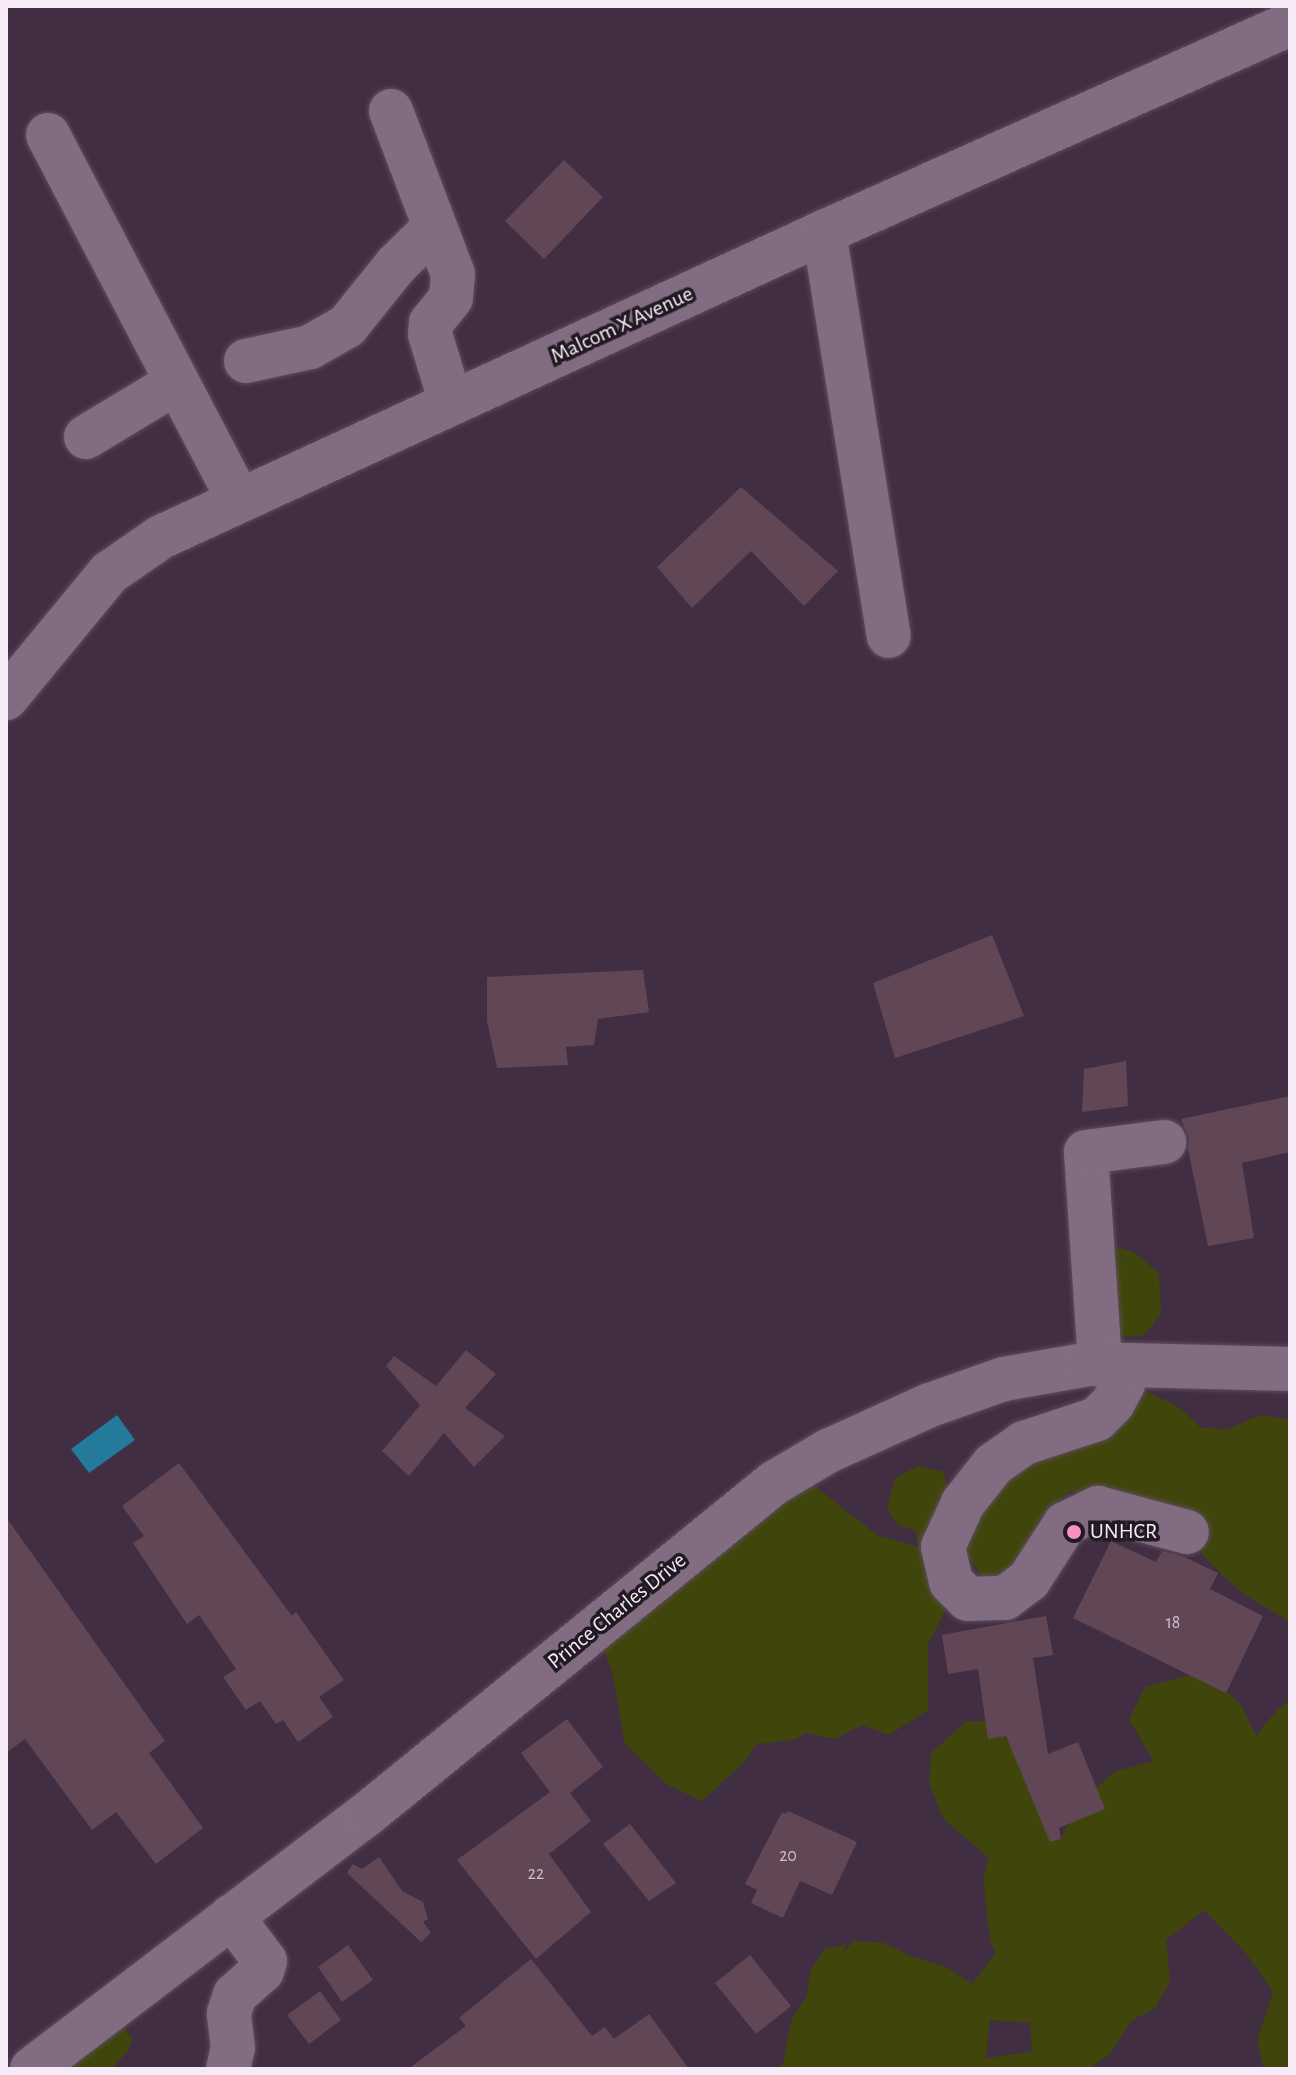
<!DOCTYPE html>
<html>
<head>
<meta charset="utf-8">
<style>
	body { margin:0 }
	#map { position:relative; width:1296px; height:2075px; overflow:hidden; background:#412e42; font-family:"Alegreya Sans",sans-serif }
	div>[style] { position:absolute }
	.green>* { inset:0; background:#40460b }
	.water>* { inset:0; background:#237a9b }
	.building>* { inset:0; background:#614756 }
	.roads { filter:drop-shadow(0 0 2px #5d4d5e) drop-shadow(0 0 2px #5d4d5e) }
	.minor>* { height:44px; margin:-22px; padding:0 22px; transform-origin:22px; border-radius:22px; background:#816c82 }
	.dots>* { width:22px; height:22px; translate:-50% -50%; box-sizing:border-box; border:4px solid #221a23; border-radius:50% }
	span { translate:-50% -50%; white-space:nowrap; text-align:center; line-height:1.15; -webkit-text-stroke:7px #221a23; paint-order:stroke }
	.number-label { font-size:18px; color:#d1c1ce }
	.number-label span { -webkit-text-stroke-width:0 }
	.street-label { font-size:22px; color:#f6eaf6 }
	.poi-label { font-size:22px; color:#f6eaf6 }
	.left { translate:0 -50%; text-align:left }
	.frame { position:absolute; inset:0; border:8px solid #f6eaf6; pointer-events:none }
</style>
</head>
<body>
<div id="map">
	<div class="green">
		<div style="clip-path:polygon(1117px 1247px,1135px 1253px,1159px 1273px,1161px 1314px,1143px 1336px,1084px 1338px,1074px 1320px,1075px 1282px)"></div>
		<div style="clip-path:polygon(1149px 1392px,1180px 1408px,1201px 1428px,1228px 1429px,1259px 1415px,1290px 1420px,1290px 1622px,1241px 1592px,1203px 1556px,1188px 1517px,1089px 1499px,1070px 1491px,1039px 1519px,1029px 1552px,1005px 1576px,982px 1576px,968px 1557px,927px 1564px,948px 1606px,928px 1644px,928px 1710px,889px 1735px,862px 1725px,835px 1739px,806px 1733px,793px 1740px,757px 1744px,742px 1764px,702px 1801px,666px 1784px,625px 1744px,612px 1672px,602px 1645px,640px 1614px,666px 1540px,710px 1510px,811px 1483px,877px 1535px,918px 1547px,916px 1530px,899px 1526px,887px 1508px,895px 1478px,918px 1466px,944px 1472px,950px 1504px,1008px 1438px,1093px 1444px,1113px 1403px)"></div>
		<div style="clip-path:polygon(evenodd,1205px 1671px,1242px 1706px,1256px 1736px,1278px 1709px,1290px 1701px,1290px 2069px,1264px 2069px,1257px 2040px,1273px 1992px,1245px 1952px,1204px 1910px,1166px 1940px,1170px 1981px,1155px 2008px,1131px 2021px,1110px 2054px,1089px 2069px,777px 2069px,783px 2064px,791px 2021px,807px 1996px,810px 1971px,825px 1949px,847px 1944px,840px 1955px,854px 1941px,885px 1943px,908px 1955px,948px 1968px,972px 1984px,996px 1952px,990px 1940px,983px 1878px,989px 1858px,943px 1818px,929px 1783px,931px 1753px,967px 1721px,996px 1722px,1041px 1793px,1059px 1843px,1077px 1805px,1116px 1771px,1154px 1761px,1129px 1720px,1145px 1687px,1205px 1671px,990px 2020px,1030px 2023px,1032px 2052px,986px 2058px,990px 2020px)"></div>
		<div style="clip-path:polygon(120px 2024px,133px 2039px,127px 2052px,111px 2069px,36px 2069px)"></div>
	</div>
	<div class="water">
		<div style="clip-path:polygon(117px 1415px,135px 1440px,89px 1473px,71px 1449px)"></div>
	</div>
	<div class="building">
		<div style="clip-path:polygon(564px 160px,603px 197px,544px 259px,505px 221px)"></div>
		<div style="clip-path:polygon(741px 487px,838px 571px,804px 606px,751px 551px,692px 608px,657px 567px)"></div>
		<div style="clip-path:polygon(992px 935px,1024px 1016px,895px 1058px,873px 983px)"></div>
		<div style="clip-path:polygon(643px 970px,649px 1012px,598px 1019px,594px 1045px,566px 1047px,568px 1065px,497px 1068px,487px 1021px,487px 977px)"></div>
		<div style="clip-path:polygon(1126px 1061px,1128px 1106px,1082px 1112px,1084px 1069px)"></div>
		<div style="clip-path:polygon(1290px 1096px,1290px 1152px,1242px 1163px,1254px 1238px,1208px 1246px,1188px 1149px,1189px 1138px,1181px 1119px)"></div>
		<div style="clip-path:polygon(466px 1350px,496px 1374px,465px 1408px,505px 1436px,474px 1467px,444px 1433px,409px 1476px,382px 1451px,420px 1405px,386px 1366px,394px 1356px,436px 1386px)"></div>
		<div style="clip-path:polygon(179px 1463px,292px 1616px,296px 1612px,344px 1680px,319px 1697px,333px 1717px,298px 1742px,283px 1720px,276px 1724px,260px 1701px,246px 1710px,223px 1677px,236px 1669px,199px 1615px,187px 1624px,133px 1543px,144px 1536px,122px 1506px)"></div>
		<div style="clip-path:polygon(6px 1517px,165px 1741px,149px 1753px,203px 1828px,156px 1864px,116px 1812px,92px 1830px,25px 1739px,6px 1753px)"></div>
		<div style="clip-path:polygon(1111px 1541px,1156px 1562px,1162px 1551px,1182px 1556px,1218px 1573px,1210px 1589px,1263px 1616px,1226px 1693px,1073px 1618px)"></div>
		<div style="clip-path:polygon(1046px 1616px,1053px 1655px,1033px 1658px,1048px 1754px,1078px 1742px,1105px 1809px,1059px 1828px,1061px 1839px,1050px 1842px,1006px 1736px,988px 1739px,978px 1669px,948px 1674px,942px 1635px)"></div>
		<div style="clip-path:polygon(567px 1719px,603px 1767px,570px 1793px,591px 1821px,549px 1854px,591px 1912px,536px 1959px,457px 1860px,550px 1792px,521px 1753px)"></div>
		<div style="clip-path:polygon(788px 1811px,857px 1842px,832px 1895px,800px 1881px,783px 1918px,751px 1903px,757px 1890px,745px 1884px,782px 1812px,786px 1814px)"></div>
		<div style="clip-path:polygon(630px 1824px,676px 1883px,649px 1901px,603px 1844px)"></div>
		<div style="clip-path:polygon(379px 1857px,402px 1891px,423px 1902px,428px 1919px,423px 1922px,431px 1933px,421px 1942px,347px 1873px,353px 1864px,362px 1869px)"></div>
		<div style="clip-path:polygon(348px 1945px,373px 1980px,342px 2002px,318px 1967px)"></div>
		<div style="clip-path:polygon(750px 1955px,791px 2006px,756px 2034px,715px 1983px)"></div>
		<div style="clip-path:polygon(531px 1959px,592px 2036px,605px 2027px,614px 2039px,649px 2014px,689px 2069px,408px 2069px,466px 2026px,459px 2018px)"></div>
		<div style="clip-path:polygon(320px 1991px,341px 2020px,309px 2044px,287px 2015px)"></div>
	</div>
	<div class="roads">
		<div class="minor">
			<div style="left:391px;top:111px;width:174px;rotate:69.2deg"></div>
			<div style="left:453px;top:274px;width:24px;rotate:95deg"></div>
			<div style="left:451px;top:298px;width:32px;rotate:129deg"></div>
			<div style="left:431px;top:323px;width:11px;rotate:95deg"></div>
			<div style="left:430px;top:334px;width:72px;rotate:73.1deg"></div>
			<div style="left:48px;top:135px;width:413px;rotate:62.4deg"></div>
			<div style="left:824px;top:232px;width:409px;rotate:80.9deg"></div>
			<div style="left:246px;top:361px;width:66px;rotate:-12.3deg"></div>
			<div style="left:310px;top:347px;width:43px;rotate:-29.6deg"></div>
			<div style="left:347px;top:326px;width:78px;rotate:-51.2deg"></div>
			<div style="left:396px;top:265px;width:54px;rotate:-44.3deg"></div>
			<div style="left:86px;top:437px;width:106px;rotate:-31.1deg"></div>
			<div style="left:6px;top:698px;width:162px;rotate:-50.5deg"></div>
			<div style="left:109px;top:573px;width:63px;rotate:-34.7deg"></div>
			<div style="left:161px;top:537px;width:730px;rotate:-24.7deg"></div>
			<div style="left:824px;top:232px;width:510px;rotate:-24.05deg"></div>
			<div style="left:1100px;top:1363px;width:211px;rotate:-93.8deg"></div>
			<div style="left:1086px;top:1152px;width:79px;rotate:-7.3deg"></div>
			<div style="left:1125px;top:1365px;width:19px;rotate:96deg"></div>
			<div style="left:1123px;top:1384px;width:21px;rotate:118deg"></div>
			<div style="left:1113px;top:1403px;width:23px;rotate:135deg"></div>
			<div style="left:1097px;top:1419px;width:77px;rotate:161.8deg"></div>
			<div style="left:1024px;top:1443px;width:38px;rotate:145deg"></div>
			<div style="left:993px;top:1465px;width:48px;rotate:128.3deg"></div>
			<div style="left:963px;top:1503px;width:48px;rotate:114.4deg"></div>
			<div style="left:943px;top:1547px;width:36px;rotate:77deg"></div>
			<div style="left:951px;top:1582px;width:24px;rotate:45deg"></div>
			<div style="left:968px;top:1599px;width:37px;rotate:-2deg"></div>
			<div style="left:1005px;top:1598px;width:30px;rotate:-37deg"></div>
			<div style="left:1029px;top:1580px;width:67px;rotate:-57.3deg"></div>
			<div style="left:1065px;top:1524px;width:37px;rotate:-26deg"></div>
			<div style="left:1098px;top:1508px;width:92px;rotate:15.1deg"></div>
			<div style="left:32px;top:2069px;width:421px;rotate:-37.3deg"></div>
			<div style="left:367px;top:1814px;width:525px;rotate:-39.12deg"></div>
			<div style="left:774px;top:1483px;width:63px;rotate:-30.7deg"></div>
			<div style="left:828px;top:1451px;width:112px;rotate:-24.3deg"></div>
			<div style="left:930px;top:1405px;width:78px;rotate:-19.4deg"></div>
			<div style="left:1004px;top:1379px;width:86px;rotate:-10deg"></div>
			<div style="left:1089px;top:1364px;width:201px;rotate:1.4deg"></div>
			<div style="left:228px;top:2069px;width:22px;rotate:-77deg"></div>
			<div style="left:233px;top:2048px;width:35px;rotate:-97deg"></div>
			<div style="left:229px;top:2013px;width:19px;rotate:-72deg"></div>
			<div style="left:235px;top:1995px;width:36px;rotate:-42deg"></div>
			<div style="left:262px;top:1971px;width:10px;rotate:-73deg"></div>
			<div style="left:265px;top:1961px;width:56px;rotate:-127.1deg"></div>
		</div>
	</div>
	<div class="dots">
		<div style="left:1074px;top:1532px;background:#fb8fc4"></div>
	</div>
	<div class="number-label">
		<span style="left:1173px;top:1623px">18</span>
		<span style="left:788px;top:1856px">20</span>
		<span style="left:536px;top:1874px">22</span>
	</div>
	<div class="street-label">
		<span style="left:622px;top:325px;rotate:-25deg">Malcom X Avenue</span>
		<span style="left:617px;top:1611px;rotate:-39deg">Prince Charles Drive</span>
	</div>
	<div class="poi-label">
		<span class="left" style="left:1090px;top:1532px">UNHCR</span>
	</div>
	<div class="frame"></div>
</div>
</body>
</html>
